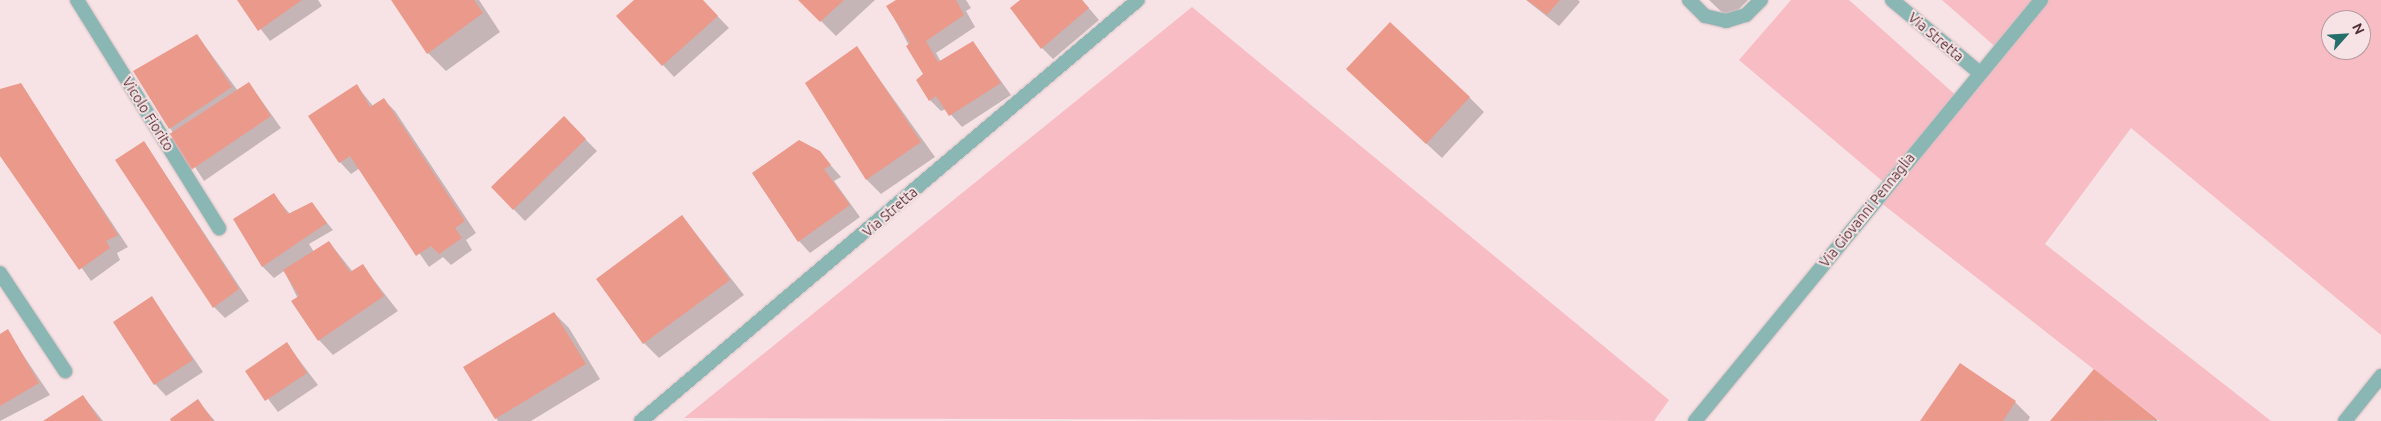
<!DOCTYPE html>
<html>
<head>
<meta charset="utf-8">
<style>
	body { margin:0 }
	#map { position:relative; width:2381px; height:421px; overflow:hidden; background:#f7e3e5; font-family:Ubuntu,sans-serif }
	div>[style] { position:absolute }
	.green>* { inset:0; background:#f8bcc4 }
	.shadow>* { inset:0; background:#0003 }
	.building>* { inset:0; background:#eb998b }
	.roads { filter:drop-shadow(0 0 1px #d6bfc2) drop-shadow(0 0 1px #d6bfc2) }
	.minor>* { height:14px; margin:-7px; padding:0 7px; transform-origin:7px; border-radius:7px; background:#8ab7b4 }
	span { translate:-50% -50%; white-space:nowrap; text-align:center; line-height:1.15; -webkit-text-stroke:4px #f7e3e5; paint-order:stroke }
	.street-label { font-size:14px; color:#543035 }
	.north { position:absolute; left:2321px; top:10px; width:50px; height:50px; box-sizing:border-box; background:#f7e3e5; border:1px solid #b69b9f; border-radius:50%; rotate:64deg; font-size:14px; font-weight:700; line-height:20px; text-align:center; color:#543035 }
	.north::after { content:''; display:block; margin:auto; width:18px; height:22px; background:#246e6b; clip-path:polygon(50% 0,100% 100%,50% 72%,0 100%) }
</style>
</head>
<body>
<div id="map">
	<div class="green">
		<div style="clip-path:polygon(evenodd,1791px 0,1849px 0,1959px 98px,1999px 50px,1942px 0,2381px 0,2381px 335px,2131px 128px,2045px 244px,2271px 421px,2160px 421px,1876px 199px,1887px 185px,1739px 60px,1791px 0,2331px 20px,2361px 20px,2361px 50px,2331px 50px,2331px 20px)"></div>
		<div style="clip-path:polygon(1192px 7px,1669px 400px,1654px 421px,684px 418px)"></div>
	</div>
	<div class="shadow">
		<div style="clip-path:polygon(238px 0,318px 0,322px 6px,270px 41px)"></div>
		<div style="clip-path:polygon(393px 0,479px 0,500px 32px,446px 71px,428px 53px)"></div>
		<div style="clip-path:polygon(636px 0,702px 0,729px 28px,674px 77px,618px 16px)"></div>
		<div style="clip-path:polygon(800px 0,875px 0,836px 36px)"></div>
		<div style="clip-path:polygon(898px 0,966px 0,971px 8px,966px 11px,975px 27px,936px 53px,941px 62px,973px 42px,1011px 95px,962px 127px,946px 109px,941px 111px,930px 100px,925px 75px,888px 7px)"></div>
		<div style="clip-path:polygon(1022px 0,1082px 0,1099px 20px,1053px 59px,1042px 48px)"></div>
		<div style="clip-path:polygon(1526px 0,1578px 0,1580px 2px,1559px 26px)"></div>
		<div style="clip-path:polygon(1709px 0,1748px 0,1729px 19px)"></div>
		<div style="clip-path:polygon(197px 35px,238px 91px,249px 83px,281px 128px,204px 181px,170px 128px)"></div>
		<div style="clip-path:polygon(857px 48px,935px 157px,881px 194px,867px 180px)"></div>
		<div style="clip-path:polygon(1362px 84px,1469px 97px,1484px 112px,1442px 158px)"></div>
		<div style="clip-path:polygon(20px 85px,128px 247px,117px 253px,120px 260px,91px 281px,0 153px,0 95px)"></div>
		<div style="clip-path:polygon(357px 86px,373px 106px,384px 100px,395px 111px,476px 233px,466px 240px,472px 250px,451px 265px,443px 257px,429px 267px,360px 168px,351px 174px,340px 162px)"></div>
		<div style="clip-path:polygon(564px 118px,597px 151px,525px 221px,492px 187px)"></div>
		<div style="clip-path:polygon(144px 142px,249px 301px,225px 318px,214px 307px)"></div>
		<div style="clip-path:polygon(819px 152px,841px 177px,834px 181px,860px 217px,810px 253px,799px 241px)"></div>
		<div style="clip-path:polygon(273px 194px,290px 214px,311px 204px,333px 230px,309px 244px,314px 252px,329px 242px,353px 272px,362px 265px,398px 311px,333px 355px,319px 340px,284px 271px,274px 278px,263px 267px,235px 219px)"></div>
		<div style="clip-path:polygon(682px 216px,744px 295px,659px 358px,644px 343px)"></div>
		<div style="clip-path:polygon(152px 298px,203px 372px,166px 396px,155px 384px)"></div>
		<div style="clip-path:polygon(554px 313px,569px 328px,600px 379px,531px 421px,498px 421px,465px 367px)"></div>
		<div style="clip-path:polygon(7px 331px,50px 395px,0 421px,0 335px)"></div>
		<div style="clip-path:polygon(287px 344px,318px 385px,278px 412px,247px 371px)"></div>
		<div style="clip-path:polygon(1960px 365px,2015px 402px,2030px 417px,2028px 421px,1922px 421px)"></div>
		<div style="clip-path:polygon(2094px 371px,2157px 420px,2158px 421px,2052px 421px)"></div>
		<div style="clip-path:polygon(83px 396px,103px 421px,46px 421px)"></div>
		<div style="clip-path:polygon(198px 401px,215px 421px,173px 421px)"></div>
	</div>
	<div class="building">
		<div style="clip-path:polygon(237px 0,302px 0,258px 31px)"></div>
		<div style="clip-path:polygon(391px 0,474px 0,483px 13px,427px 54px)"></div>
		<div style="clip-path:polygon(634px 0,703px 0,718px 16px,662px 66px,616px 16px)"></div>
		<div style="clip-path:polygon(798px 0,844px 0,820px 22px)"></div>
		<div style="clip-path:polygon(896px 0,956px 0,964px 15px,926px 41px,938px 62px,973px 41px,1001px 83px,949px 116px,936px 96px,929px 101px,916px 80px,923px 74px,906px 46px,910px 43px,886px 6px)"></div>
		<div style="clip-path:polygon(1020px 0,1082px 0,1089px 8px,1041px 49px,1010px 8px)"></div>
		<div style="clip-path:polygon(1527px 0,1560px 0,1547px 15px)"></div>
		<div style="clip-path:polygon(1390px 22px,1470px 97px,1426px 144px,1346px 69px)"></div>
		<div style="clip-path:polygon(197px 34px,232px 87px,169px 129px,133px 71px)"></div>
		<div style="clip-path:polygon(857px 46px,921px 142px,866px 180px,805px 83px)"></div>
		<div style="clip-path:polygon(249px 82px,271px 116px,191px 170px,168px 135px)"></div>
		<div style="clip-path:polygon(21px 83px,118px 235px,106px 241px,110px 248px,79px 270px,0 156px,0 89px)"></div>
		<div style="clip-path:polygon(357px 84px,370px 107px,384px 98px,465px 221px,455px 228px,462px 238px,439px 254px,431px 246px,416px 256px,350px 156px,339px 163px,308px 116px)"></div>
		<div style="clip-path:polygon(564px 116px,586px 139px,513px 210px,491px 187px)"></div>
		<div style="clip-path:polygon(799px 140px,820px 151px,831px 165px,824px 169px,850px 205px,798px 242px,752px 173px)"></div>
		<div style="clip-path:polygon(144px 141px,239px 289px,213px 308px,115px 160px)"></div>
		<div style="clip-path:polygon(274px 193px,288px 214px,312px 202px,327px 223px,262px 267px,233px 219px)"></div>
		<div style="clip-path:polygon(682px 215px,730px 280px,643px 344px,596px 279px)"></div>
		<div style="clip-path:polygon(329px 241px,350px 272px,363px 264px,384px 296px,318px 341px,291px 301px,299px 296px,283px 270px)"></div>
		<div style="clip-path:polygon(152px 296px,193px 360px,154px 385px,113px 322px)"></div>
		<div style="clip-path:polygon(554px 312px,586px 364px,495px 419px,463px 367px)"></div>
		<div style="clip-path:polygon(8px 329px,39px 383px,0 406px,0 334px)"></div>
		<div style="clip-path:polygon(287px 342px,307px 373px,265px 401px,245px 371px)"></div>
		<div style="clip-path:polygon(1960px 363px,2016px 401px,2003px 421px,1920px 421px)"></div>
		<div style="clip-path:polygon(2094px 369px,2158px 420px,2050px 421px)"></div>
		<div style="clip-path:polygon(83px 395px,100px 421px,43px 421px)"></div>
		<div style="clip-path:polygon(198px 399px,213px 421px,171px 421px,170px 419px)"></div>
	</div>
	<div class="roads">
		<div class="minor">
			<div style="left:77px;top:0;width:269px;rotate:58.1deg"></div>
			<div style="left:1689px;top:0;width:23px;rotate:45deg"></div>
			<div style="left:1705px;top:16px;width:22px;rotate:13deg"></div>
			<div style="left:1726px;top:21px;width:21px;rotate:-17deg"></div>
			<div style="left:1746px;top:15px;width:21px;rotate:-45deg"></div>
			<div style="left:1892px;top:0;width:114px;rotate:39.7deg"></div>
			<div style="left:0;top:273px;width:118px;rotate:56.4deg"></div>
			<div style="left:641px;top:421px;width:651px;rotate:-40.27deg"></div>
			<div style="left:1695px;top:421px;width:545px;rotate:-50.58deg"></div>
			<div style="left:2345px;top:421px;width:58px;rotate:-51.3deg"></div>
		</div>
	</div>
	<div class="street-label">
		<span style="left:1936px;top:37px;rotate:40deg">Via Stretta</span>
		<span style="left:148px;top:114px;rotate:58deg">Vicolo Fiorito</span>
		<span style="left:1867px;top:210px;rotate:-51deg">Via Giovanni Pennaglia</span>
		<span style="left:890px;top:212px;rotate:-41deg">Via Stretta</span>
	</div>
	<div class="north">N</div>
</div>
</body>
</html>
